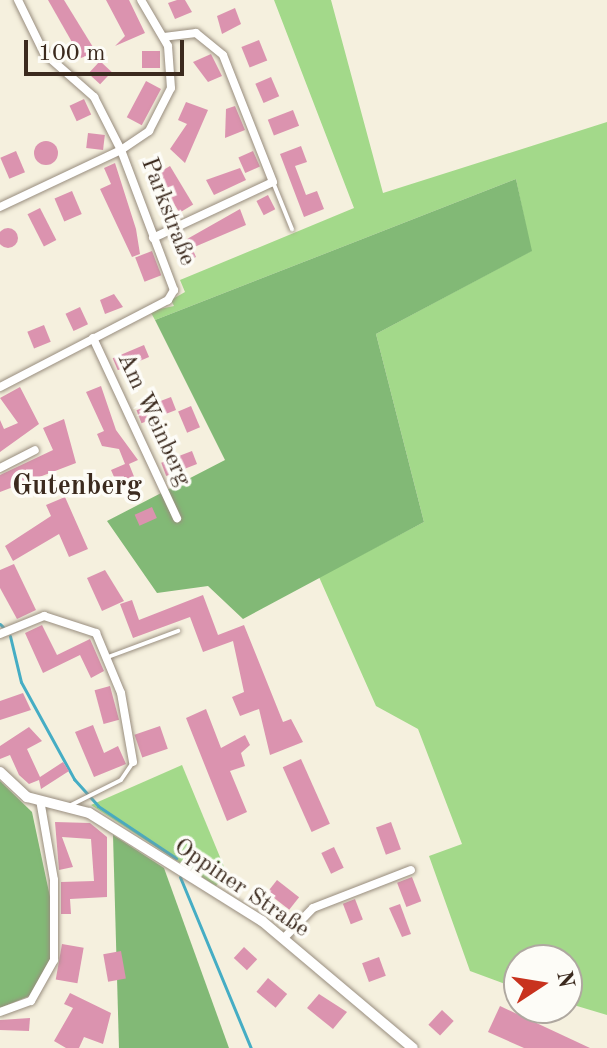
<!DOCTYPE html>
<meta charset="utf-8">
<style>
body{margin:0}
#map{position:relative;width:607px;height:1048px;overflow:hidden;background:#f5f0de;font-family:"Old Standard TT",serif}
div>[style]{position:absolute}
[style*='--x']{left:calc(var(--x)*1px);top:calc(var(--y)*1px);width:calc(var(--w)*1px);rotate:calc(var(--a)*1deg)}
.green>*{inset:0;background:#a3d98a}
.forest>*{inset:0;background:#82b976}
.stream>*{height:3px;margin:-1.5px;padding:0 1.5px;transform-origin:1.5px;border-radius:1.5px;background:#45adc4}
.building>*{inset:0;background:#db93af;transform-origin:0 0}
.round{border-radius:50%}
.roads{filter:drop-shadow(0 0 2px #988d7e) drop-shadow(0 0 2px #988d7e)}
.service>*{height:4px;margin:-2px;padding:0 2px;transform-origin:2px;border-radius:2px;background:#fff}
.minor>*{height:8px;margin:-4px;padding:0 4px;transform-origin:4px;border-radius:4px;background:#fff}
.tertiary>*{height:10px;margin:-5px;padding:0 5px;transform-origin:5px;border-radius:5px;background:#fff}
span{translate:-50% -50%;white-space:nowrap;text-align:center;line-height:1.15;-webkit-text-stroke:7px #fdfcf7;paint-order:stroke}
.street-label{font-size:24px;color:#3b2a1e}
.quarter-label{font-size:28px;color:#3b2a1e;font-weight:700}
.north{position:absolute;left:503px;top:944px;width:80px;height:80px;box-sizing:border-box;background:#fdfcf7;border:2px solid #afa8a0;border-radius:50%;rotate:78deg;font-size:22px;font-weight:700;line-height:32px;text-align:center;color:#3b2a1e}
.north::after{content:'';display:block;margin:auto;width:28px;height:36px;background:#c8321e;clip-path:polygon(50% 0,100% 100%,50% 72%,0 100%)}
.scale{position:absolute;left:24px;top:40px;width:160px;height:36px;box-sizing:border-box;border:4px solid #3b2a1e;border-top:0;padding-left:10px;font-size:24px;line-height:28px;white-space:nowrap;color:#3b2a1e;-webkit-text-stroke:6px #fdfcf7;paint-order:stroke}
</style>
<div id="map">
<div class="green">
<div style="clip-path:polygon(274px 0,331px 0,383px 193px,607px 122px,607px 1015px,567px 1003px,567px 960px,519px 960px,519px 989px,470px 971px,429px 856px,462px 844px,418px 729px,376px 706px,319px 577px,424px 522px,376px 334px,531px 251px,516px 179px,155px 320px,150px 311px,174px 306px,171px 300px,185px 292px,180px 280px,354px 208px)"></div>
<div style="clip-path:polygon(182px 765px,227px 874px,216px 886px,91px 805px)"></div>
</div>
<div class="forest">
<div style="clip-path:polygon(516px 179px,532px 251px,376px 334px,424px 522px,243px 619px,208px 586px,157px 593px,107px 521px,225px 460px,155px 320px)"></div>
<div style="clip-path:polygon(0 781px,32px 812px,53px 911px,53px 959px,29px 996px,0 1008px)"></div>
<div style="clip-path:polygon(113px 835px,164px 868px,229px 1048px,119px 1048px)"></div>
</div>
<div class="stream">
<div style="--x:0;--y:624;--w:4;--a:45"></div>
<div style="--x:10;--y:636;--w:47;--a:76.6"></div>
<div style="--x:21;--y:682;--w:111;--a:61.3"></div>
<div style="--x:74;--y:779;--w:36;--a:48"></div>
<div style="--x:98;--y:806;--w:94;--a:33.7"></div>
<div style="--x:180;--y:877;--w:185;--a:67.5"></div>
</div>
<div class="building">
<div style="clip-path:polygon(48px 0,64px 0,96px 52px,81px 58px)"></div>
<div style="clip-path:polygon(106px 0,129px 0,145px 33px,115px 46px,125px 36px)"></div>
<div style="clip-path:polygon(177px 0,185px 0,192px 12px,175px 19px,168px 3px)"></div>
<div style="clip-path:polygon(235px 8px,241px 24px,222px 34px,217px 16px)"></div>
<div style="left:259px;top:40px;width:22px;height:19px;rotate:68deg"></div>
<div style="left:142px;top:51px;width:18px;height:17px"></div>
<div style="clip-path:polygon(211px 54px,222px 76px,208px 82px,193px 62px)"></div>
<div style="left:100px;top:61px;width:16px;height:17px;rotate:43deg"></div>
<div style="left:271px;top:77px;width:21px;height:17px;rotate:67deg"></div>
<div style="left:146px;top:81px;width:17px;height:41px;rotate:28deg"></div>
<div style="left:84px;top:99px;width:17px;height:16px;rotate:65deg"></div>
<div style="clip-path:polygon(186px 102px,208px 110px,185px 163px,170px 149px,187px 124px,178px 120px)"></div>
<div style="clip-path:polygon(235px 106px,245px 130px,225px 138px,226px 109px)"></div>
<div style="left:293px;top:110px;width:17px;height:27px;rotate:69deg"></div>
<div style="left:88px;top:133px;width:17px;height:15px;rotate:7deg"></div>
<div class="round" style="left:34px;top:141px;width:24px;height:24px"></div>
<div style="clip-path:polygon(301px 146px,307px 162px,295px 166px,306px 195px,317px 191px,324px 209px,304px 217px,280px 154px)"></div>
<div style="left:16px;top:151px;width:23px;height:17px;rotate:67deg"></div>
<div style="left:253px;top:151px;width:17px;height:16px;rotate:66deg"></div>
<div style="clip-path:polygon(115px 163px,136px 229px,140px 254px,132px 257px,100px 189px,111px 184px,104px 168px)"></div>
<div style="left:170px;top:166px;width:45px;height:16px;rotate:59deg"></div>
<div style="clip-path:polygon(240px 168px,246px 180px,214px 195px,206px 180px)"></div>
<div style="left:72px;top:191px;width:25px;height:19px;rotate:67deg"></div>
<div style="left:268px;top:195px;width:16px;height:13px;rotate:63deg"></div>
<div style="left:40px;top:208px;width:36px;height:14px;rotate:63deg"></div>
<div style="clip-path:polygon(240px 209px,246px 225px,192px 248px,196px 257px,181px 264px,173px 247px)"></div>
<div class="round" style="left:-2px;top:228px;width:20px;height:20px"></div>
<div style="left:152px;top:251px;width:26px;height:18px;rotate:69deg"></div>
<div style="clip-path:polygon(114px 294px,123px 307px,105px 314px,100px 300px)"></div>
<div style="left:80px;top:307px;width:19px;height:16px;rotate:65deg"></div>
<div style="left:44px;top:325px;width:18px;height:18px;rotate:68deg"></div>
<div style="left:144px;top:345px;width:13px;height:34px;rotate:67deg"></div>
<div style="clip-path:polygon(101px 386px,116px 430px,138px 460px,129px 464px,135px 479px,118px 486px,111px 470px,125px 464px,119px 449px,102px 446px,97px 434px,104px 431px,86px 392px)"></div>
<div style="clip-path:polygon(20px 387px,39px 424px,0 452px,0 420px,4px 429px,18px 423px,0 398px)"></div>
<div style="left:171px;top:397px;width:14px;height:37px;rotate:69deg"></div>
<div style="left:191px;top:406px;width:23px;height:14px;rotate:67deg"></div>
<div style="clip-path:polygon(64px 419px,76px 463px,0 492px,0 475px,53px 450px,43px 428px)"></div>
<div style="left:192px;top:451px;width:14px;height:33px;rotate:69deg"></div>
<div style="clip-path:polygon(65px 497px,88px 549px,69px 557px,59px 534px,13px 561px,5px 546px,51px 516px,46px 505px)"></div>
<div style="left:152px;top:507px;width:12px;height:19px;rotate:66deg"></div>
<div style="clip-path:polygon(14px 564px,36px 610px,17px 619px,0 588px,0 570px)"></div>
<div style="clip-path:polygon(105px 570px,124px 601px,102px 611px,87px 578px)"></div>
<div style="clip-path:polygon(203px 595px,218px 635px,244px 625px,283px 722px,291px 719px,303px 742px,270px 755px,259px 709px,240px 716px,232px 697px,244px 692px,233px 641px,203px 652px,190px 617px,133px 638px,120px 604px,132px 600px,139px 620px)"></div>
<div style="clip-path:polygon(42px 625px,57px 655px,90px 639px,104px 671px,91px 678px,80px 655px,43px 673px,25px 633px)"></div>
<div style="left:110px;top:686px;width:35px;height:16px;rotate:75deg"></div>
<div style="clip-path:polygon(23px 693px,31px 710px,0 720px,0 701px)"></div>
<div style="clip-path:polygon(206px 709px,221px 748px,245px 735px,250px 745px,241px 753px,245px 766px,230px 771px,247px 812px,227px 821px,186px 718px)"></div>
<div style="clip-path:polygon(93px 725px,104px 753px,118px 746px,126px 764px,94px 777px,75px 732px)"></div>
<div style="left:160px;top:726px;width:24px;height:27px;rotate:71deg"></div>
<div style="clip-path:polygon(29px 727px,42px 741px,27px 749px,40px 777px,63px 762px,69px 771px,41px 789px,39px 780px,29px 784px,19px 775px,10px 755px,0 759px,0 746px)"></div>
<div style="left:301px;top:759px;width:71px;height:20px;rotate:66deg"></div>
<div style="clip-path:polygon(55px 822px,90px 823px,107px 837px,107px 897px,70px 899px,71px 914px,61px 914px,61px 882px,94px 881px,91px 839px,62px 837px,73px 867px,59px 870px)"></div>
<div style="left:391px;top:822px;width:29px;height:16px;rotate:70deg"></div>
<div style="left:334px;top:847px;width:23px;height:14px;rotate:65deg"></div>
<div style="left:412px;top:877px;width:26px;height:16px;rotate:69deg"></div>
<div style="left:277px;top:880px;width:28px;height:16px;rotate:38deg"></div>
<div style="left:355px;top:899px;width:22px;height:13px;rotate:69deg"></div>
<div style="clip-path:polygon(400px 904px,411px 934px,402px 937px,389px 908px)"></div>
<div style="left:62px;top:944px;width:22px;height:36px;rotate:10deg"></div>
<div style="left:244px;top:947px;width:18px;height:15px;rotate:43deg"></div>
<div style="left:121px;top:951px;width:28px;height:18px;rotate:80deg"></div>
<div style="left:379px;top:957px;width:20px;height:18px;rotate:70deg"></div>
<div style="left:268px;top:978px;width:25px;height:18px;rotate:40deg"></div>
<div style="clip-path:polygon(70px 993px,111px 1013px,103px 1044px,84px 1037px,79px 1048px,66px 1048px,54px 1041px,73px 1008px,64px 1004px)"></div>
<div style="clip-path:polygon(319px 994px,347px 1012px,333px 1029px,307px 1008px)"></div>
<div style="clip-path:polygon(500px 1006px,590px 1048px,524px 1048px,488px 1032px)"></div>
<div style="left:442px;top:1010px;width:16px;height:20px;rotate:43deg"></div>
<div style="clip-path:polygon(30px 1018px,29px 1031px,0 1030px,0 1020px)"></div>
</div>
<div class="roads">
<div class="service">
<div style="--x:273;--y:182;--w:51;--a:68"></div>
<div style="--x:108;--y:657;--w:75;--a:-20.4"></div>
<div style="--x:71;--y:805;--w:56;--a:-26.6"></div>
<div style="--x:121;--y:780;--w:22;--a:-56"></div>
</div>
<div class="minor">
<div style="--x:18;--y:0;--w:59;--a:63.9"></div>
<div style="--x:44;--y:53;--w:67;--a:41.3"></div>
<div style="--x:94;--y:97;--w:59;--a:63"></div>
<div style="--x:121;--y:150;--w:34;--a:-34"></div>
<div style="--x:149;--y:131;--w:48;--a:-62.9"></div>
<div style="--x:171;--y:88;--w:42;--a:-94.1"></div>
<div style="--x:168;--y:46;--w:53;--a:-120.4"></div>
<div style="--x:0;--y:207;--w:134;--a:-25.2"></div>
<div style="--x:121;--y:150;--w:150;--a:69.3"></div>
<div style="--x:174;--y:290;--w:12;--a:121"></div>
<div style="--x:168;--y:300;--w:189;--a:152.6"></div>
<div style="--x:153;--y:238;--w:132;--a:-25"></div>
<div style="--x:273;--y:182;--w:136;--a:-111.5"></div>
<div style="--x:223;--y:55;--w:35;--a:-141"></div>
<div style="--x:196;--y:33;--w:32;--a:173"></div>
<div style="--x:93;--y:338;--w:199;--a:65"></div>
<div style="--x:0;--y:468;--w:39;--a:-27"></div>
<div style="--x:0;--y:634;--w:48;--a:-22.2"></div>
<div style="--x:44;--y:616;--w:55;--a:18.1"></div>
<div style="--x:96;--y:633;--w:65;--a:67.4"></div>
<div style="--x:121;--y:693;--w:70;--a:80.1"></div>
<div style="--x:283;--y:939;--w:43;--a:-45.9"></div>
<div style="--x:313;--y:908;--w:105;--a:-21.2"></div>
<div style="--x:0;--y:1012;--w:33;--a:-20"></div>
<div style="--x:31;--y:1001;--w:47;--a:-60.7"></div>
<div style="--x:54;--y:960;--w:80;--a:-90"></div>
<div style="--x:54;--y:880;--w:81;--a:-99.9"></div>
</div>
<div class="tertiary">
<div style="--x:0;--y:772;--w:37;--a:43"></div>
<div style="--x:27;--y:797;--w:64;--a:14.5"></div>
<div style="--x:89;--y:813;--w:204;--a:32"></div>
<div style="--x:262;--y:921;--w:197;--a:40.1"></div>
</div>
</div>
<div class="street-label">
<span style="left:167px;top:212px;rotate:69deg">Parkstraße</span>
<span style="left:153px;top:420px;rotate:65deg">Am Weinberg</span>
<span style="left:241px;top:889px;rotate:34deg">Oppiner Straße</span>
</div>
<div class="quarter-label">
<span style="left:77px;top:487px">Gutenberg</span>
</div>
<div class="north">N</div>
<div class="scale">100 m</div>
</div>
